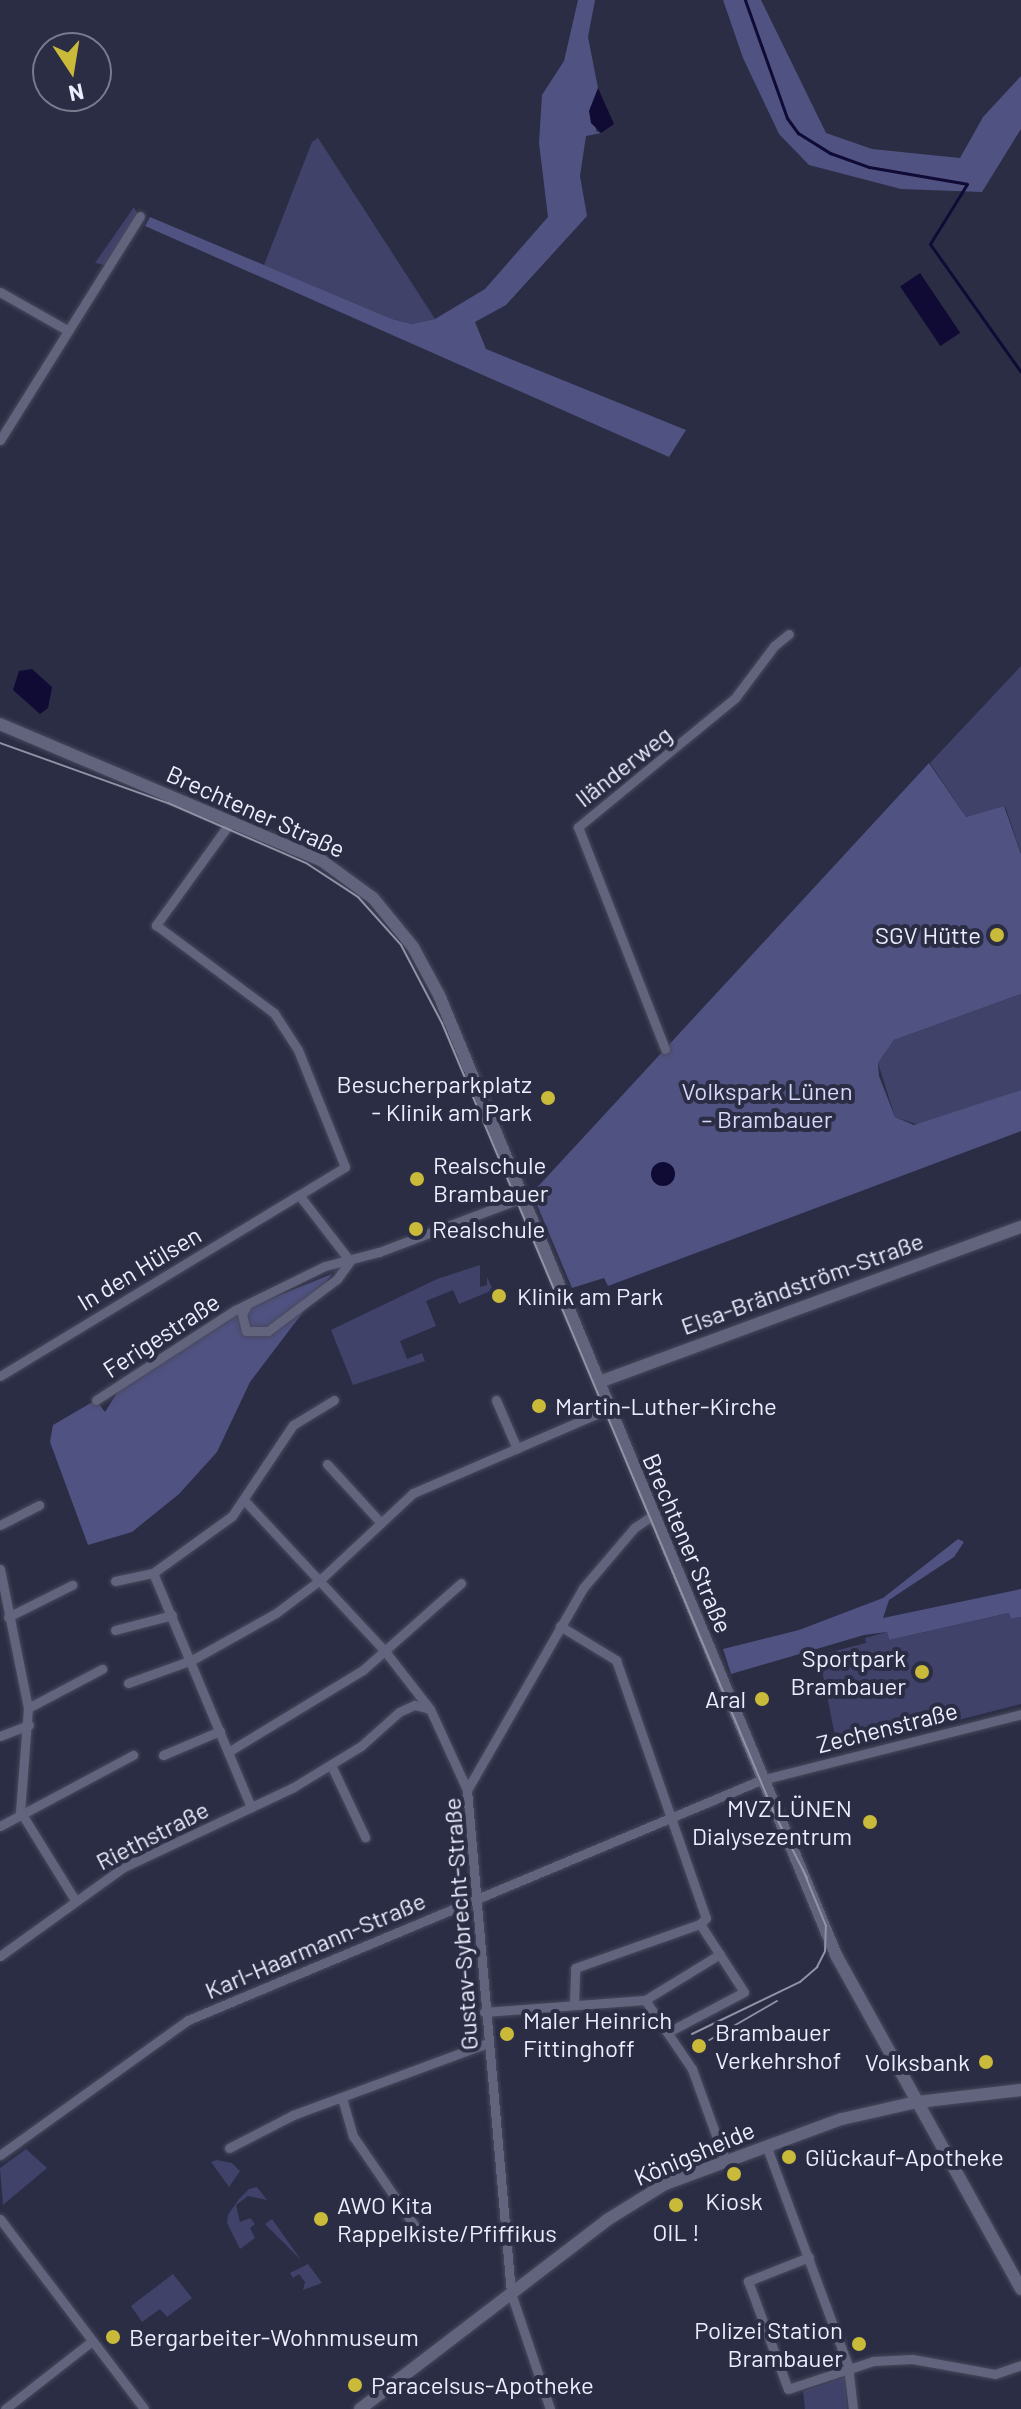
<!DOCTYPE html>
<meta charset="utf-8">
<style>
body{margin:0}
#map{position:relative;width:1021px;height:2409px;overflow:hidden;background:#2b2d44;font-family:Barlow,sans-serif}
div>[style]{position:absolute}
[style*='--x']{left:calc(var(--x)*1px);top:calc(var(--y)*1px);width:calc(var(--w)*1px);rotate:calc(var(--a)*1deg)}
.green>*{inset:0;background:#40426a}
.forest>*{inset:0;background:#505282}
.water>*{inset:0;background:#100b35;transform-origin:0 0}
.round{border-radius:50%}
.stream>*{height:3px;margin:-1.5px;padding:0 1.5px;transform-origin:1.5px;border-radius:1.5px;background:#100b35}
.roads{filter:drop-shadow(0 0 2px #48495d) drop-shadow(0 0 2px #48495d)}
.street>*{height:9px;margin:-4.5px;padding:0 4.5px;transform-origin:4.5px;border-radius:4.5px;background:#62647e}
.secondary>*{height:12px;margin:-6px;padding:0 6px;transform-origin:6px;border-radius:6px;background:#62647e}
.tram>*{height:2px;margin:-1px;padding:0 1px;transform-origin:1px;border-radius:1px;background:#9092a5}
.dots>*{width:22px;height:22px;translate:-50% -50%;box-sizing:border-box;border:4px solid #2b2d44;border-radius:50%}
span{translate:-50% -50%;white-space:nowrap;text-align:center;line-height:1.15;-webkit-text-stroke:8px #2b2d44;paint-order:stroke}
.street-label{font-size:24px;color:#ecedfd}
.poi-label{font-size:24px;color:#ecedfd}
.right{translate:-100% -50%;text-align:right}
.left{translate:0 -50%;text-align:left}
.park-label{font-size:24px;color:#d5d8f8}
.north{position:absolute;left:32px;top:32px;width:80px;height:80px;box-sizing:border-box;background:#2b2d44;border:2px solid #787a8e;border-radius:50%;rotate:168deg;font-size:22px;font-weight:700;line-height:32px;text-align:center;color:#ecedfd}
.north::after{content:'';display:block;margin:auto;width:28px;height:36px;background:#caba3a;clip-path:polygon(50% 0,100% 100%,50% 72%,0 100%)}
</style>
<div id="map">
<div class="green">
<div style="clip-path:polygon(318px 138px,435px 319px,412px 324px,392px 319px,264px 265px,312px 142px)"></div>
<div style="clip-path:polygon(134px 207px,137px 213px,105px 265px,95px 263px)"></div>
<div style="clip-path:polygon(1021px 666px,1021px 853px,1005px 806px,966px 817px,930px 763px)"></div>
<div style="clip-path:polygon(1021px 994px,1021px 1090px,922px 1126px,895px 1117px,878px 1063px,894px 1040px)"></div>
<div style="clip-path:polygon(480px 1265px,480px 1287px,487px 1285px,487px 1277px,493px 1290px,459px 1304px,453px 1290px,426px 1301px,436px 1326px,400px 1341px,407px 1359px,422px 1353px,425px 1361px,353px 1385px,331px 1330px,437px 1279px)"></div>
<div style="clip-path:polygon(1010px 1613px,1011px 1619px,1021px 1617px,1021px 1704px,838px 1751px,819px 1655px,866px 1643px,865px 1638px,887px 1632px,889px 1640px)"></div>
<div style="clip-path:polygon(26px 2149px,47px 2168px,3px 2205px,0 2168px)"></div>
<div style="clip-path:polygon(217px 2160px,232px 2163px,240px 2171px,229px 2187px,211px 2162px)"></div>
<div style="clip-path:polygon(257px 2187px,267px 2200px,248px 2196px,236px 2205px,240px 2222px,250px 2218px,255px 2224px,250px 2228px,255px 2238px,240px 2249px,227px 2223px,228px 2215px,239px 2199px,249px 2189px)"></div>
<div style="clip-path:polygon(272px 2219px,301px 2260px,265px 2224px)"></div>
<div style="clip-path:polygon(308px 2264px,322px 2283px,303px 2290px,305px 2282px,299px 2274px,293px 2278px,290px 2273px)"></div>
<div style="clip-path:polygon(173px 2274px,192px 2298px,167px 2317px,160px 2309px,142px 2322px,131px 2306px)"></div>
<div style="clip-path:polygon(845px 2377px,847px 2409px,805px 2409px,803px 2391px)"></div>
</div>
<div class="forest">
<div style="clip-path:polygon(578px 0,595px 0,588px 37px,598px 88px,596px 131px,601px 133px,586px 136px,580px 176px,587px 216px,506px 305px,475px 322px,486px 349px,686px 430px,669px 457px,145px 226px,150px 217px,392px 319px,412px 324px,435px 319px,485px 289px,548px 217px,539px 143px,542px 95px,564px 61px)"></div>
<div style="clip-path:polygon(723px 0,761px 0,826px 133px,872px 149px,960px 158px,983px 117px,1021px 76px,1021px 129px,982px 192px,901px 189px,809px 165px,779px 134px,743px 58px)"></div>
<div style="clip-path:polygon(929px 763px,966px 817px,1004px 806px,1021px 854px,1021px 994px,894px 1040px,878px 1063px,879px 1076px,895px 1117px,914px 1125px,1021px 1090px,1021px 1131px,608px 1286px,604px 1278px,572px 1288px,532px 1193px)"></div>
<div style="clip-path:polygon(332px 1274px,250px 1382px,217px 1452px,179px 1494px,132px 1532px,88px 1545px,50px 1442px,53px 1425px,96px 1400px,105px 1412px,120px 1388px,238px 1312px)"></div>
<div style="clip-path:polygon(958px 1539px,964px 1542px,954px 1557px,889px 1600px,883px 1618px,1021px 1589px,1021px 1617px,1011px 1619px,1009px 1613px,889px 1640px,887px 1632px,864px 1635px,731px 1674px,723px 1649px,799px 1630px,883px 1598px)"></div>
</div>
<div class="water">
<div style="clip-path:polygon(598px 88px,614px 124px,601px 133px,591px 123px,589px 111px)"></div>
<div style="left:920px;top:273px;width:72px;height:24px;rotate:56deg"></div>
<div style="clip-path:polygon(32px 669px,52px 687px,48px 708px,40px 714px,13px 690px,19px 671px)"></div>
<div class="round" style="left:651px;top:1162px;width:24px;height:24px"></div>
</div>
<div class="stream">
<div style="--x:745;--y:0;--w:125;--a:70.4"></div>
<div style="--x:787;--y:118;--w:19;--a:54"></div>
<div style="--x:798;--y:133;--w:38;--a:32"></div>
<div style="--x:830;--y:153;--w:41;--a:19.7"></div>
<div style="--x:869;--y:167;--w:99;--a:9.8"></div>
<div style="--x:967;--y:184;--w:70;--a:121.7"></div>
<div style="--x:930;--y:244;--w:157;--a:54.6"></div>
</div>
<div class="roads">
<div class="street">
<div style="--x:0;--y:292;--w:77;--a:29.6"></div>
<div style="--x:0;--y:440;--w:264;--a:-58"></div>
<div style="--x:232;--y:820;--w:130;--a:125.9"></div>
<div style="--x:156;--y:925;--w:147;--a:36.7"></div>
<div style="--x:274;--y:1013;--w:44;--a:57"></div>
<div style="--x:298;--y:1050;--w:126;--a:68.1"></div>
<div style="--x:345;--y:1167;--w:54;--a:148.7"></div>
<div style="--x:665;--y:1049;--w:238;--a:-111.4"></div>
<div style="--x:578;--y:827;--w:203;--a:-39.4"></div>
<div style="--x:735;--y:698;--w:65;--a:-53.1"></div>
<div style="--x:774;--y:646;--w:19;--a:-39"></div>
<div style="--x:247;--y:1305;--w:10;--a:119"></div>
<div style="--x:242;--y:1314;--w:17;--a:77"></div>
<div style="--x:246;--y:1331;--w:22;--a:0"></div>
<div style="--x:268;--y:1331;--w:86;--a:-37"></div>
<div style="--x:337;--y:1279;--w:22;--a:-54"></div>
<div style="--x:0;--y:1376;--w:350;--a:-31.2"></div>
<div style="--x:299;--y:1195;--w:83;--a:52.3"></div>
<div style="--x:96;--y:1400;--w:166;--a:-32.9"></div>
<div style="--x:235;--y:1310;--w:100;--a:-26.1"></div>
<div style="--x:325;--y:1266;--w:56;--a:-14.5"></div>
<div style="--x:379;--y:1252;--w:153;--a:-20.7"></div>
<div style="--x:496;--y:1400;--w:53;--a:66.8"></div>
<div style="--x:327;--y:1464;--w:80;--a:47.5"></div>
<div style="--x:245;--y:1501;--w:204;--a:47"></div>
<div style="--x:384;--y:1650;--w:75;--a:52.1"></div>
<div style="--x:430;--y:1709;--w:89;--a:65.4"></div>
<div style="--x:0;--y:1525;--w:44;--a:-27.1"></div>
<div style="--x:0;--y:1569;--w:142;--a:78.6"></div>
<div style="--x:28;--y:1708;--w:103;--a:94.4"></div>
<div style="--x:20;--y:1811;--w:105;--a:58.3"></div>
<div style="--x:153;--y:1573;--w:254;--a:67.3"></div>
<div style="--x:115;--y:1581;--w:39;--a:-12"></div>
<div style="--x:153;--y:1573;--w:97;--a:-35.8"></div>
<div style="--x:232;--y:1516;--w:110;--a:-56.2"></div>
<div style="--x:293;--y:1425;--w:48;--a:-31.4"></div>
<div style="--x:8;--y:1617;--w:72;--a:-26.6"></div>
<div style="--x:560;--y:1626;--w:66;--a:31.3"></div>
<div style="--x:616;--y:1660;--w:273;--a:70.8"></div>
<div style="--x:706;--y:1918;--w:8;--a:135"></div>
<div style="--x:700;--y:1924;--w:81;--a:57.1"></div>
<div style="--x:744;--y:1992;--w:84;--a:152.2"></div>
<div style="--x:115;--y:1630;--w:59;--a:-14.7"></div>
<div style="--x:128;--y:1683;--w:68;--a:-19.8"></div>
<div style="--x:192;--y:1660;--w:96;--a:-29.2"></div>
<div style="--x:276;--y:1613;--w:55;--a:-36.9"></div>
<div style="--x:320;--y:1580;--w:127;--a:-43.1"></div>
<div style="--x:413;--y:1493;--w:212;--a:-23.3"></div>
<div style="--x:28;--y:1708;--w:84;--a:-27.8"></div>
<div style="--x:0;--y:1736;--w:31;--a:-21"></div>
<div style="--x:228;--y:1752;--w:158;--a:-31.3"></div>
<div style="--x:363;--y:1670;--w:131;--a:-41.6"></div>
<div style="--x:163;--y:1755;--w:62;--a:-22.8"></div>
<div style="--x:331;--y:1765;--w:80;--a:64.7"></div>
<div style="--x:0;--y:1826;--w:151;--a:-28.1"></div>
<div style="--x:0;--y:1956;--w:153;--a:-35.7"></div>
<div style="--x:124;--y:1867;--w:186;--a:-25.2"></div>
<div style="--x:292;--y:1788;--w:81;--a:-31.3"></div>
<div style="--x:361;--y:1746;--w:51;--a:-41.8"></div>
<div style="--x:399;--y:1712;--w:17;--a:-25"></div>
<div style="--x:414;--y:1705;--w:16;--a:14"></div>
<div style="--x:645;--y:2000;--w:88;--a:-31.5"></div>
<div style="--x:574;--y:2004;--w:36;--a:-88"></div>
<div style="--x:575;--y:1968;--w:133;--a:-19.4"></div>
<div style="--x:484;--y:2012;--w:161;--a:-4.3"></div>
<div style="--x:645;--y:2000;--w:83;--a:55.7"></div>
<div style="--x:692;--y:2069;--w:97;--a:70.1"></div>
<div style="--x:342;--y:2098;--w:40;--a:74"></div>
<div style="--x:353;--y:2136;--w:112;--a:55.6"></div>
<div style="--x:766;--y:2145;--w:236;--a:69.6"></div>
<div style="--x:848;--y:2366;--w:43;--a:83.4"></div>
<div style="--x:229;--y:2148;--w:72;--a:-27.3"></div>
<div style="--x:293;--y:2115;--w:208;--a:-20.3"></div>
<div style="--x:0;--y:2155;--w:231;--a:-35.7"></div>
<div style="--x:188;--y:2020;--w:621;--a:-22.73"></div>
<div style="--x:761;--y:1780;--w:268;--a:-14.2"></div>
<div style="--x:0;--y:2219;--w:238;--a:52.8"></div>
<div style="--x:809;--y:2257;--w:66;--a:158.5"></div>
<div style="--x:748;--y:2281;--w:115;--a:69.7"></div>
<div style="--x:788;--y:2389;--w:89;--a:-18.2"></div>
<div style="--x:873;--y:2361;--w:39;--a:-3"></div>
<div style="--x:912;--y:2359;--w:84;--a:10.2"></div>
<div style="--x:995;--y:2374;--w:28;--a:-19"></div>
<div style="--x:5;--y:2409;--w:110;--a:-38"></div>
<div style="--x:550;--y:2409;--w:122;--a:-108.6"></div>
<div style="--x:511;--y:2293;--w:505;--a:-95"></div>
<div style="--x:467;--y:1790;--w:233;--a:-60.1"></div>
<div style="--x:583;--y:1588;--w:79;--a:-49.6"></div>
<div style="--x:634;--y:1528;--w:23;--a:-34"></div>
</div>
<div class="secondary">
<div style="--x:0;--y:724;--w:349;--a:23"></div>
<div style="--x:321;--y:860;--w:64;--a:36.2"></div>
<div style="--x:373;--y:898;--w:63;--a:50.8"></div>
<div style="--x:413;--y:947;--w:55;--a:61.6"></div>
<div style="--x:439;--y:995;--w:1039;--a:67.53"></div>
<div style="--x:836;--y:1955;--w:382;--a:61"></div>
<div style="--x:599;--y:1382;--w:450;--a:-20.2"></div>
<div style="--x:360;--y:2409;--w:311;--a:-37.4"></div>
<div style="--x:607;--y:2220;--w:68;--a:-31.8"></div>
<div style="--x:665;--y:2184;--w:189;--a:-20.2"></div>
<div style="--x:842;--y:2119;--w:77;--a:-12.8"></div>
<div style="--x:917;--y:2102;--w:105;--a:-6.6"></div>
</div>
</div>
<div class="tram">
<div style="--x:0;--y:743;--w:178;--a:19.7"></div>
<div style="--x:168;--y:803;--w:150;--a:23.5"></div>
<div style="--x:306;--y:863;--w:62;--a:33.2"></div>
<div style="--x:358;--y:897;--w:64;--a:48.1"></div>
<div style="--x:401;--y:945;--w:88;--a:62.3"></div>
<div style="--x:442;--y:1023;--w:859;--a:67.2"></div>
<div style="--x:775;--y:1815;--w:71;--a:63.1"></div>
<div style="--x:692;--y:2034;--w:120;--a:-25.7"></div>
<div style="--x:800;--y:1982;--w:23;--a:-41"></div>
<div style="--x:817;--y:1967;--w:18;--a:-63"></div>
<div style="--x:825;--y:1951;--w:25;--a:-88"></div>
<div style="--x:826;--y:1926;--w:61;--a:-112.3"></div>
<div style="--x:699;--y:2046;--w:90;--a:-30"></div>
</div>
<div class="dots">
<div style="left:997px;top:935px;background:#caba3a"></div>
<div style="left:548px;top:1098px;background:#caba3a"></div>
<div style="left:417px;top:1179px;background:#caba3a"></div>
<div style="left:416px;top:1229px;background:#caba3a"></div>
<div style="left:499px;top:1296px;background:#caba3a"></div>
<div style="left:539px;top:1406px;background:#caba3a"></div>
<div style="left:922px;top:1672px;background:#caba3a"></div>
<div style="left:762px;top:1699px;background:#caba3a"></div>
<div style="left:870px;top:1822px;background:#caba3a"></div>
<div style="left:507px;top:2034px;background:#caba3a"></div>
<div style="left:699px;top:2046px;background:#caba3a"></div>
<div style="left:986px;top:2062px;background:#caba3a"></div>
<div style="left:789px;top:2157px;background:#caba3a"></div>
<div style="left:734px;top:2174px;background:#caba3a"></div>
<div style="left:676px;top:2205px;background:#caba3a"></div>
<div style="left:321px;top:2219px;background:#caba3a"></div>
<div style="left:113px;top:2337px;background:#caba3a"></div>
<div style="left:859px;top:2344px;background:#caba3a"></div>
<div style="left:355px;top:2385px;background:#caba3a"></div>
</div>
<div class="street-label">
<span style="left:623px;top:766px;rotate:-38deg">Iländerweg</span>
<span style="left:256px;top:811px;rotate:24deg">Brechtener Straße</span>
<span style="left:139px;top:1268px;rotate:-31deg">In den Hülsen</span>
<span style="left:802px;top:1283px;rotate:-20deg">Elsa-Brändström-Straße</span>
<span style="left:161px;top:1335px;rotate:-33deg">Ferigestraße</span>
<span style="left:688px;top:1543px;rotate:67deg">Brechtener Straße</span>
<span style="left:887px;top:1727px;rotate:-14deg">Zechenstraße</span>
<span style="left:152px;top:1835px;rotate:-27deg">Riethstraße</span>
<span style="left:460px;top:1924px;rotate:-94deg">Gustav-Sybrecht-Straße</span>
<span style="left:315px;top:1945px;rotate:-23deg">Karl-Haarmann-Straße</span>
<span style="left:694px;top:2153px;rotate:-23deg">Königsheide</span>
</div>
<div class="poi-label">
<span class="right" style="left:981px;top:935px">SGV Hütte</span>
<span class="right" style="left:532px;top:1098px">Besucherparkplatz<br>- Klinik am Park</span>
<span class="left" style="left:433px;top:1179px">Realschule<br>Brambauer</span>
<span class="left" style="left:432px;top:1229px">Realschule</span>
<span class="left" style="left:517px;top:1296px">Klinik am Park</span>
<span class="left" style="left:555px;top:1406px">Martin-Luther-Kirche</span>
<span class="right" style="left:906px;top:1672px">Sportpark<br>Brambauer</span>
<span class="right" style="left:746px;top:1699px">Aral</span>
<span class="right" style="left:852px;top:1822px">MVZ LÜNEN<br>Dialysezentrum</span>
<span class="left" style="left:523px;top:2034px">Maler Heinrich<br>Fittinghoff</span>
<span class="left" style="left:715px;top:2046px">Brambauer<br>Verkehrshof</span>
<span class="right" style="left:970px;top:2062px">Volksbank</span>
<span class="left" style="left:805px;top:2157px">Glückauf-Apotheke</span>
<span style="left:734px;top:2201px">Kiosk</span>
<span class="left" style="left:337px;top:2219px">AWO Kita<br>Rappelkiste/Pfiffikus</span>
<span style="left:676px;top:2232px">OIL !</span>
<span class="right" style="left:843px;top:2344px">Polizei Station<br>Brambauer</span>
<span class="left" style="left:129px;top:2337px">Bergarbeiter-Wohnmuseum</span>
<span class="left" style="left:371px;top:2385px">Paracelsus-Apotheke</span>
</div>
<div class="park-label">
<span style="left:767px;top:1105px">Volkspark Lünen<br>– Brambauer</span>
</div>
<div class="north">N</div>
</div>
